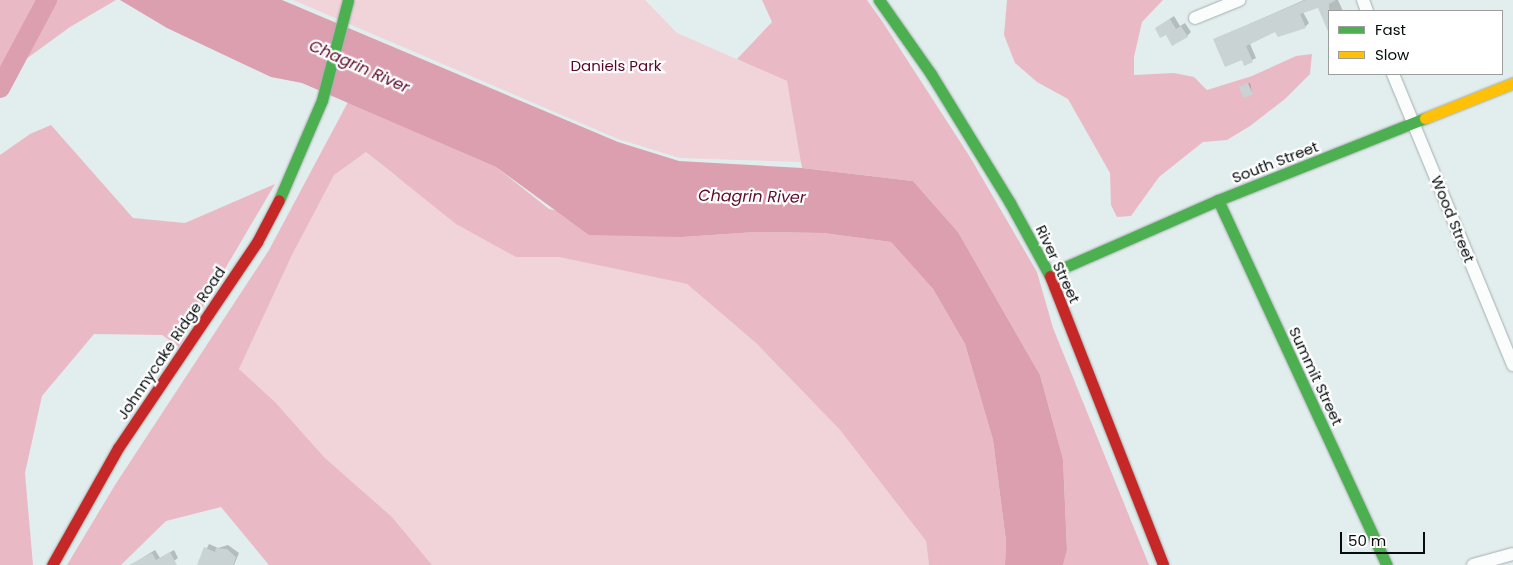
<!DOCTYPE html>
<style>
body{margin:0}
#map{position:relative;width:1513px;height:565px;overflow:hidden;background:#e2eded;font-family:Poppins,sans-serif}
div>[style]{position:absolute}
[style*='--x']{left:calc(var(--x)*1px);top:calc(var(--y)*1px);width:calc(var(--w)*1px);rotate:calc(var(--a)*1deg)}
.green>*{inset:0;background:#f0d4da}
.forest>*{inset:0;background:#e9bac6}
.water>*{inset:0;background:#dc9faf}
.shadow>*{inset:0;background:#0003}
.river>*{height:20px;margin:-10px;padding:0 10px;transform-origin:10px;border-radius:10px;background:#dc9faf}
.building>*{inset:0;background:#cad3d3;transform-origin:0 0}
.roads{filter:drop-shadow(0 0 1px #a5aeae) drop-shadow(0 0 1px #a5aeae)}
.street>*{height:12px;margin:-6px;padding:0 6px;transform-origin:6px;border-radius:6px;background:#fbfcfc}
.fast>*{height:11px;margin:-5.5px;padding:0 5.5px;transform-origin:5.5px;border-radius:5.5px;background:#4caf50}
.slow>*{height:11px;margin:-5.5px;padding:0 5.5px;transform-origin:5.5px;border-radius:5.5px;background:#ffc107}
.jam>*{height:11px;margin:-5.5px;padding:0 5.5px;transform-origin:5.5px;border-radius:5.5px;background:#c62828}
span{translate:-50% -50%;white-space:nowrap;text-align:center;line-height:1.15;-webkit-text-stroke:4.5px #fff;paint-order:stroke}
.park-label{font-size:15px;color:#5a0527}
.street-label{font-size:15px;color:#070d0d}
.water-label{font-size:16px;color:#5f0c2b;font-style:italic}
.legend{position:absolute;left:1328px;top:10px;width:175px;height:65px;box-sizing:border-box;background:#fff;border:1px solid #9c9e9e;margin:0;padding:6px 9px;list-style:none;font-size:15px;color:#070d0d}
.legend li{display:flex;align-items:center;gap:10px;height:25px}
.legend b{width:25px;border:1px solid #9c9e9e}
.scale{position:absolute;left:1340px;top:532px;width:85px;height:22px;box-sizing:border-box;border:2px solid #070d0d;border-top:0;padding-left:6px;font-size:15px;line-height:18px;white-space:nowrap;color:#070d0d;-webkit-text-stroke:4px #fff;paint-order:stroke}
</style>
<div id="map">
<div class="green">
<div style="clip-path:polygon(293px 0,645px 0,677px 33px,787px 81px,803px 162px,680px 158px,618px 139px)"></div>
<div style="clip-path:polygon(366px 152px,395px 176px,516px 257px,559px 257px,687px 284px,756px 343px,840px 430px,926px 541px,929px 565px,432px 565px,392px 517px,324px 457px,275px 402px,239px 369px,292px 255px,334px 174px)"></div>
</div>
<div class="forest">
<div style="clip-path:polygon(0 0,116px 0,70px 27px,0 78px)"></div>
<div style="clip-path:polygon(762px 0,867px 0,882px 21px,970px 157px,1037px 272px,1053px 328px,1149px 565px,1063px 565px,1067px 549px,1063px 459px,1040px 375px,958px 232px,913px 181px,802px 168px,787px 81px,737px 59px,772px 22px)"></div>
<div style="clip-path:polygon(1007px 0,1163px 0,1142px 22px,1134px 57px,1134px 75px,1174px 73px,1194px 77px,1207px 90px,1252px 76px,1296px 56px,1312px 54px,1310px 74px,1285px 99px,1250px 126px,1227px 140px,1203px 142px,1159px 177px,1131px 216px,1117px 217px,1111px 205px,1110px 173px,1068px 99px,1037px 82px,1015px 63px,1004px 35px)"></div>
<div style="clip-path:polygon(348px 102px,496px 167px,549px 209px,682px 237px,756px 232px,823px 233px,891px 242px,933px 289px,965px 344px,993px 440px,1006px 541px,1005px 565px,929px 565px,926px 541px,840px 430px,756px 343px,687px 284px,559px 257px,516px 257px,456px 224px,366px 152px,334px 175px,292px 255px,239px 369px,275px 402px,324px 457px,392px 517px,432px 565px,269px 565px,221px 507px,166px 521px,121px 565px,67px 565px,115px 485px,269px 250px)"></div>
<div style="clip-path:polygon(51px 125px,133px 218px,185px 223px,275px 184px,179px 347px,162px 335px,94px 334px,42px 396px,25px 473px,33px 565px,0 565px,0 155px,30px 134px)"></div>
</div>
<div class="water">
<div style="clip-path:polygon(120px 0,282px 0,618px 142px,679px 161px,802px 168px,913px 181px,958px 232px,1040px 375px,1063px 459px,1067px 550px,1063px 565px,1005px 565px,1006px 541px,993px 440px,965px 344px,933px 289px,891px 242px,823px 233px,756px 232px,682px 237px,589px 235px,496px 167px,302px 83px,271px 77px,167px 28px)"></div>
</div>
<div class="shadow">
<div style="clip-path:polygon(1304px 0,1338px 0,1343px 11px,1329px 11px,1329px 33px,1319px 6px,1303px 12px,1309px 23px,1305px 27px,1276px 30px,1250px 44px,1256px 58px,1245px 64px,1242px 58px,1215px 39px)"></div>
<div style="clip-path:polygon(1174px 16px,1180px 26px,1185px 23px,1191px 32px,1187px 36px,1156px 28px)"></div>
<div style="clip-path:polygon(1250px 83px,1252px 93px,1240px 88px,1242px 86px)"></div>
<div style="clip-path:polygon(209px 544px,218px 548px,228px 545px,239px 553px,234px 565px,198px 565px)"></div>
<div style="clip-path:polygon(155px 550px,160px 558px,174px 550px,178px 558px,168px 565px,131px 565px)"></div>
</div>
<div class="river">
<div style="--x:0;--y:88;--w:100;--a:-61.9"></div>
</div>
<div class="building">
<div style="clip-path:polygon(1306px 0,1336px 0,1329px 4px,1329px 34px,1318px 8px,1300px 14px,1306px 28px,1278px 37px,1275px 32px,1246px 46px,1253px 62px,1244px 66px,1242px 60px,1225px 67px,1213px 39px)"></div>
<div style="clip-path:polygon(1170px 19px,1176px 29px,1181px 26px,1188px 37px,1172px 46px,1166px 35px,1160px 38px,1155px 28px)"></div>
<div style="left:1248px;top:83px;width:12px;height:10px;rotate:66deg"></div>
<div style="clip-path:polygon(204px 547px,215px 552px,216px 548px,227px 549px,236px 557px,233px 565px,197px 565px)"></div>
<div style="clip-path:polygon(170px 552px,177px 565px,129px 565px,152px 553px,156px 560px)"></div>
</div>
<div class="roads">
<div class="street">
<div style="--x:1363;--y:0;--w:12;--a:70"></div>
<div style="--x:1195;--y:18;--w:48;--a:-22.2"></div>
<div style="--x:1393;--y:74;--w:315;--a:67.6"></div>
<div style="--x:1473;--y:565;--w:41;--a:-15.4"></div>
</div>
<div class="fast">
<div style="--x:879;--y:0;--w:90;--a:54.9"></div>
<div style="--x:931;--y:74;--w:151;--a:58.5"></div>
<div style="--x:1010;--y:203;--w:83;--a:61.3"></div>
<div style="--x:279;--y:200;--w:109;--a:-66.7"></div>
<div style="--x:322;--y:100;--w:103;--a:-75.4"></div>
<div style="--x:1218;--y:200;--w:402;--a:65.2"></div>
<div style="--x:1049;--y:274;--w:184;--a:-23.6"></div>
<div style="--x:1218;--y:200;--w:223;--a:-21.6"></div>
</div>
<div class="slow">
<div style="--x:1425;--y:118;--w:95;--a:-21.7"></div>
</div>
<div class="jam">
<div style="--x:1050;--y:276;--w:310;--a:68.6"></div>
<div style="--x:52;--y:565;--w:134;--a:-60.6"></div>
<div style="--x:118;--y:448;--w:249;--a:-56"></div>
<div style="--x:257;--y:242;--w:47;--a:-62.4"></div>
</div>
</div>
<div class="park-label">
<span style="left:616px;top:66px">Daniels Park</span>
</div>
<div class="street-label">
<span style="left:1275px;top:162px;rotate:-21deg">South Street</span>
<span style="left:1453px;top:219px;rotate:68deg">Wood Street</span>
<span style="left:1058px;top:264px;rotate:65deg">River Street</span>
<span style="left:171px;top:343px;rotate:-56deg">Johnnycake Ridge Road</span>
<span style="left:1316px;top:376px;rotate:65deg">Summit Street</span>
</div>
<div class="water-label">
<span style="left:359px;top:67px;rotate:24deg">Chagrin River</span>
<span style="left:752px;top:197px;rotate:1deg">Chagrin River</span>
</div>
<ul class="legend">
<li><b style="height:6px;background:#4caf50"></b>Fast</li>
<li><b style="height:6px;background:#ffc107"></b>Slow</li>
</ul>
<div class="scale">50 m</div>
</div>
